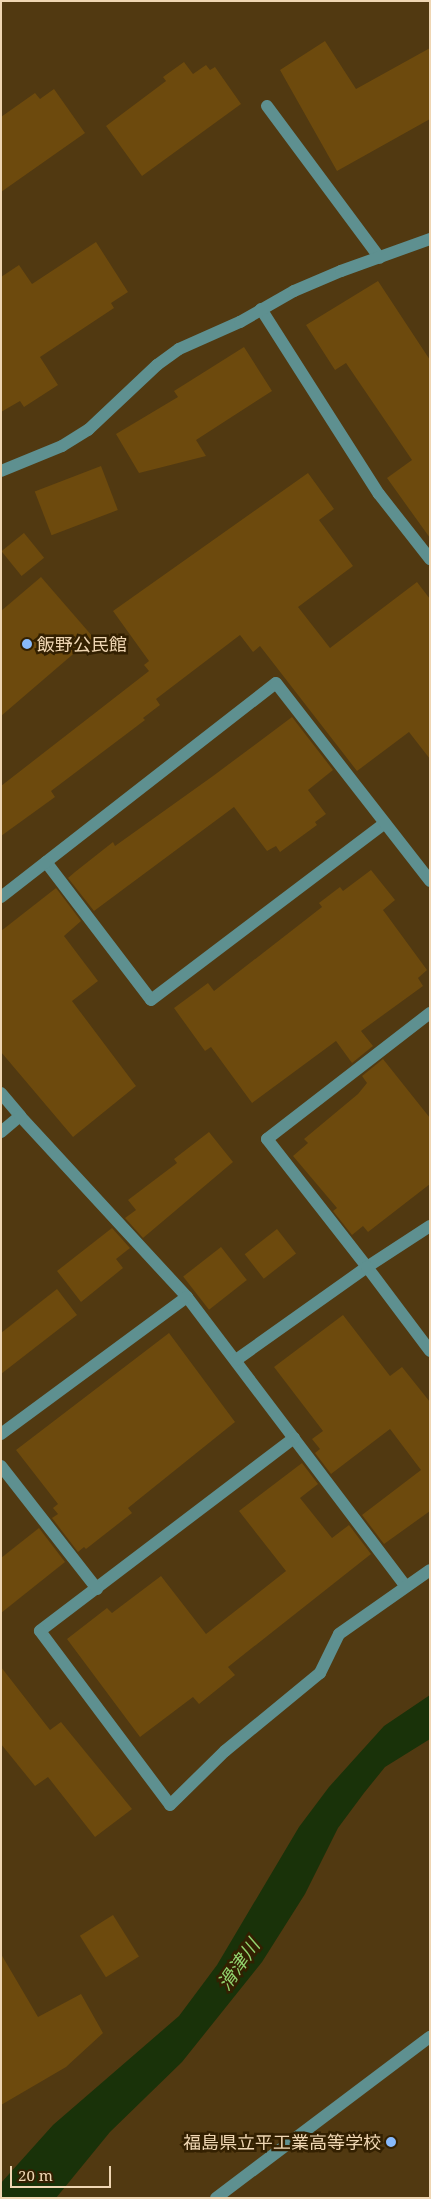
<!DOCTYPE html>
<meta charset="utf-8">
<style>
body{margin:0}
#map{position:relative;width:431px;height:2199px;overflow:hidden;background:#513911;font-family:"Noto Serif","Noto Sans JP",serif}
div>[style]{position:absolute}
[style*='--x']{left:calc(var(--x)*1px);top:calc(var(--y)*1px);width:calc(var(--w)*1px);rotate:calc(var(--a)*1deg)}
.water>*{inset:0;background:#193209}
.building>*{inset:0;background:#6d4a0d;transform-origin:0 0}
.minor>*{height:12px;margin:-6px;padding:0 6px;transform-origin:6px;border-radius:6px;background:#5e9090}
.dots>*{width:14px;height:14px;translate:-50% -50%;box-sizing:border-box;border:2px solid #332001;border-radius:50%}
span{translate:-50% -50%;white-space:nowrap;text-align:center;line-height:1.15;-webkit-text-stroke:5px #332001;paint-order:stroke}
.poi-label{font-size:18px;color:#efd6b3}
.left{translate:0 -50%;text-align:left}
.right{translate:-100% -50%;text-align:right}
.water-label{font-size:19px;color:#92d36e;font-style:italic}
.frame{position:absolute;inset:0;border:2px solid #efd6b3;pointer-events:none}
.scale{position:absolute;left:10px;top:2166px;width:101px;height:22px;box-sizing:border-box;border:2px solid #efd6b3;border-top:0;padding-left:6px;font-size:15px;line-height:18px;white-space:nowrap;color:#efd6b3;-webkit-text-stroke:4px #332001;paint-order:stroke}
</style>
<div id="map">
<div class="water">
<div style="clip-path:polygon(430px 1695px,430px 1739px,385px 1767px,364px 1793px,338px 1828px,305px 1894px,262px 1962px,182px 2062px,110px 2132px,56px 2198px,1px 2198px,1px 2183px,53px 2125px,179px 2016px,217px 1965px,299px 1827px,329px 1787px,384px 1726px)"></div>
</div>
<div class="building">
<div style="clip-path:polygon(325px 41px,356px 89px,430px 48px,430px 119px,337px 171px,280px 70px)"></div>
<div style="clip-path:polygon(184px 62px,193px 74px,206px 65px,210px 70px,215px 67px,241px 104px,142px 176px,106px 126px,166px 81px,163px 77px)"></div>
<div style="clip-path:polygon(54px 89px,85px 133px,1px 192px,1px 117px,35px 93px,40px 99px)"></div>
<div style="clip-path:polygon(96px 242px,128px 292px,111px 303px,114px 308px,40px 357px,58px 385px,24px 407px,20px 401px,1px 412px,1px 277px,19px 265px,32px 284px)"></div>
<div style="clip-path:polygon(378px 281px,430px 360px,430px 538px,387px 478px,412px 460px,346px 363px,335px 370px,306px 325px)"></div>
<div style="clip-path:polygon(244px 347px,272px 391px,196px 440px,206px 456px,139px 473px,116px 434px,178px 397px,174px 391px)"></div>
<div style="left:101px;top:466px;width:47px;height:71px;rotate:69deg"></div>
<div style="clip-path:polygon(308px 473px,334px 509px,319px 520px,353px 566px,298px 607px,330px 648px,417px 582px,430px 599px,430px 759px,409px 732px,357px 771px,260px 646px,253px 652px,240px 635px,156px 699px,160px 705px,143px 718px,145px 720px,51px 791px,55px 797px,1px 836px,1px 786px,149px 671px,144px 665px,149px 661px,113px 611px)"></div>
<div style="left:24px;top:533px;width:32px;height:29px;rotate:51deg"></div>
<div style="clip-path:polygon(41px 577px,93px 637px,1px 716px,1px 611px)"></div>
<div style="clip-path:polygon(292px 717px,333px 770px,308px 790px,326px 814px,315px 822px,317px 825px,280px 852px,276px 846px,267px 851px,234px 807px,94px 911px,68px 878px,75px 872px,113px 842px,115px 846px,213px 776px)"></div>
<div style="clip-path:polygon(371px 870px,395px 900px,383px 910px,427px 970px,418px 978px,423px 986px,361px 1031px,373px 1046px,352px 1063px,336px 1041px,252px 1103px,211px 1047px,205px 1051px,174px 1008px,208px 983px,214px 991px,322px 907px,319px 903px,340px 887px,343px 891px)"></div>
<div style="clip-path:polygon(56px 888px,81px 921px,64px 936px,98px 981px,72px 1001px,136px 1086px,73px 1137px,1px 1052px,1px 931px)"></div>
<div style="clip-path:polygon(383px 1059px,430px 1118px,430px 1184px,368px 1232px,363px 1226px,352px 1235px,333px 1211px,337px 1208px,293px 1156px,308px 1143px,304px 1139px,358px 1094px,367px 1083px,362px 1076px)"></div>
<div style="clip-path:polygon(209px 1132px,233px 1162px,143px 1238px,125px 1218px,136px 1210px,128px 1200px,177px 1163px,174px 1159px)"></div>
<div style="clip-path:polygon(112px 1228px,130px 1248px,116px 1259px,123px 1268px,81px 1302px,57px 1271px)"></div>
<div style="left:277px;top:1229px;width:31px;height:41px;rotate:52deg"></div>
<div style="left:221px;top:1247px;width:42px;height:48px;rotate:52deg"></div>
<div style="clip-path:polygon(57px 1289px,77px 1315px,1px 1374px,1px 1333px)"></div>
<div style="clip-path:polygon(343px 1315px,390px 1376px,402px 1367px,430px 1402px,430px 1511px,384px 1544px,362px 1515px,421px 1470px,390px 1429px,331px 1474px,315px 1453px,320px 1449px,312px 1439px,323px 1431px,274px 1367px)"></div>
<div style="clip-path:polygon(169px 1333px,235px 1422px,128px 1508px,132px 1513px,86px 1549px,84px 1547px,78px 1552px,52px 1518px,58px 1514px,53px 1508px,58px 1504px,16px 1450px)"></div>
<div style="clip-path:polygon(302px 1463px,318px 1484px,300px 1498px,332px 1538px,349px 1525px,371px 1554px,228px 1667px,235px 1675px,199px 1704px,193px 1697px,140px 1737px,67px 1639px,107px 1608px,112px 1613px,161px 1576px,206px 1634px,286px 1571px,239px 1511px)"></div>
<div style="clip-path:polygon(39px 1528px,65px 1562px,1px 1613px,1px 1558px)"></div>
<div style="clip-path:polygon(1px 1667px,50px 1730px,61px 1722px,132px 1809px,95px 1837px,48px 1777px,35px 1786px,1px 1744px)"></div>
<div style="left:113px;top:1915px;width:49px;height:39px;rotate:58deg"></div>
<div style="clip-path:polygon(1px 1954px,38px 2017px,81px 1994px,103px 2033px,66px 2067px,1px 2105px)"></div>
</div>
<div class="minor">
<div style="--x:267;--y:106;--w:189;--a:53.4"></div>
<div style="--x:261;--y:309;--w:219;--a:57.5"></div>
<div style="--x:379;--y:494;--w:83;--a:51.9"></div>
<div style="--x:1;--y:471;--w:66;--a:-22.3"></div>
<div style="--x:62;--y:446;--w:31;--a:-32"></div>
<div style="--x:88;--y:430;--w:95;--a:-43.3"></div>
<div style="--x:157;--y:365;--w:27;--a:-36"></div>
<div style="--x:179;--y:349;--w:67;--a:-23.9"></div>
<div style="--x:240;--y:322;--w:62;--a:-29.9"></div>
<div style="--x:294;--y:291;--w:51;--a:-23.1"></div>
<div style="--x:341;--y:271;--w:95;--a:-19.8"></div>
<div style="--x:46;--y:862;--w:173;--a:52.7"></div>
<div style="--x:151;--y:1000;--w:293;--a:-37.1"></div>
<div style="--x:1;--y:897;--w:348;--a:-37.9"></div>
<div style="--x:276;--y:683;--w:251;--a:52.1"></div>
<div style="--x:430;--y:1013;--w:206;--a:142.3"></div>
<div style="--x:267;--y:1139;--w:162;--a:52"></div>
<div style="--x:367;--y:1267;--w:75;--a:-33.1"></div>
<div style="--x:1;--y:1093;--w:30;--a:50"></div>
<div style="--x:20;--y:1116;--w:25;--a:140"></div>
<div style="--x:20;--y:1116;--w:246;--a:47.3"></div>
<div style="--x:187;--y:1297;--w:363;--a:52.9"></div>
<div style="--x:236;--y:1360;--w:161;--a:-35.4"></div>
<div style="--x:367;--y:1267;--w:105;--a:53.1"></div>
<div style="--x:1;--y:1434;--w:231;--a:-36.4"></div>
<div style="--x:294;--y:1438;--w:319;--a:142.8"></div>
<div style="--x:40;--y:1631;--w:217;--a:53.2"></div>
<div style="--x:170;--y:1805;--w:77;--a:-44.5"></div>
<div style="--x:225;--y:1751;--w:123;--a:-39.4"></div>
<div style="--x:320;--y:1673;--w:43;--a:-64"></div>
<div style="--x:339;--y:1634;--w:111;--a:-35.1"></div>
<div style="--x:1;--y:1466;--w:156;--a:52"></div>
<div style="--x:216;--y:2198;--w:268;--a:-37"></div>
</div>
<div class="dots">
<div style="left:27px;top:644px;background:#88bafc"></div>
<div style="left:391px;top:2142px;background:#88bafc"></div>
</div>
<div class="poi-label">
<span class="left" style="left:37px;top:644px">飯野公民館</span>
<span class="right" style="left:381px;top:2142px">福島県立平工業高等学校</span>
</div>
<div class="water-label">
<span style="left:239px;top:1965px;rotate:-55deg">滑津川</span>
</div>
<div class="frame"></div>
<div class="scale">20 m</div>
</div>
